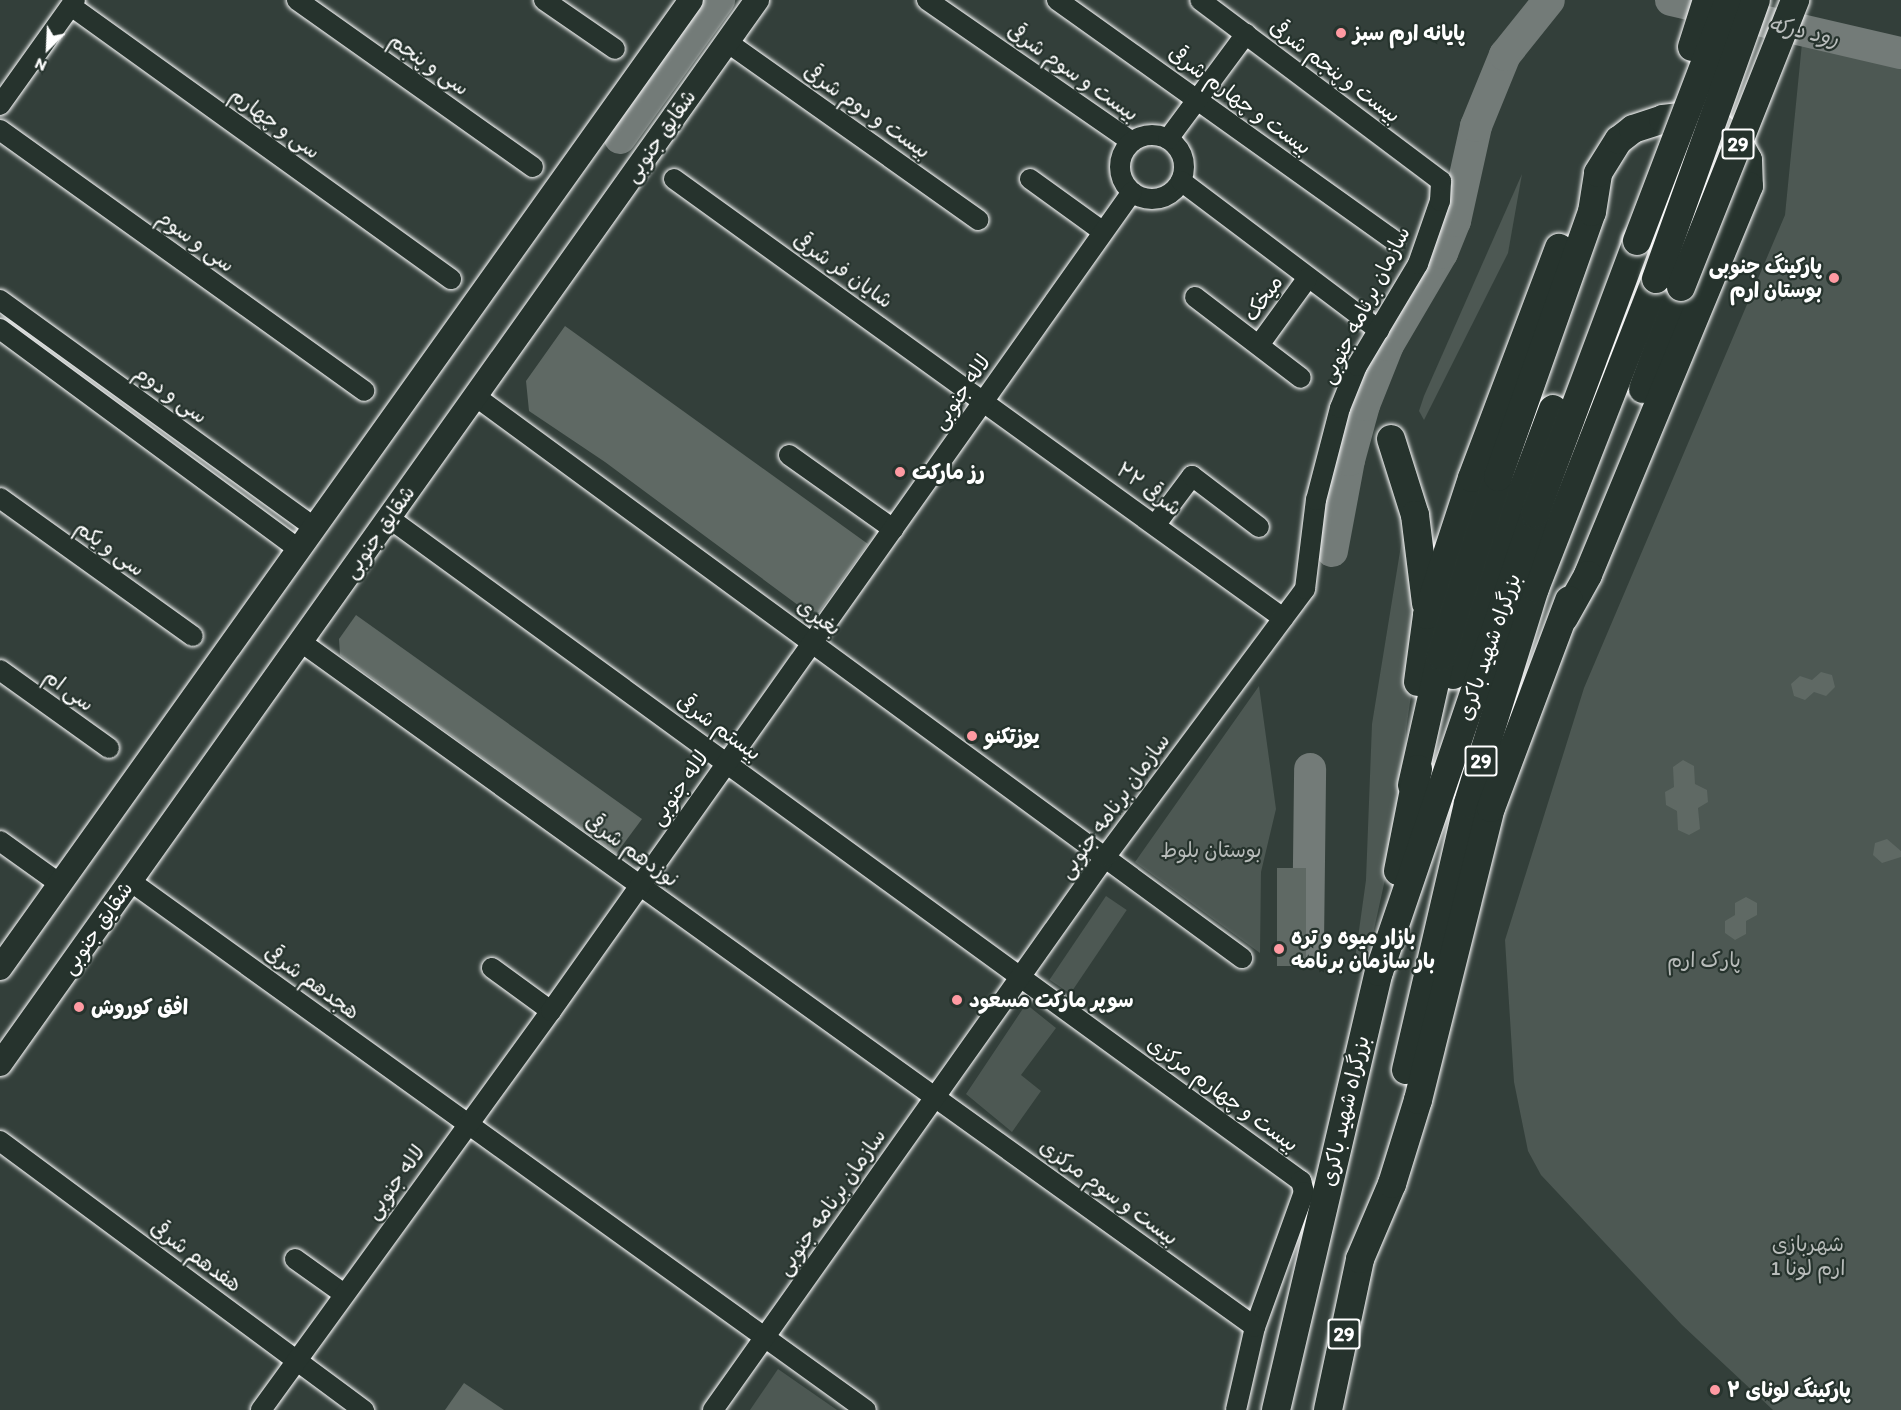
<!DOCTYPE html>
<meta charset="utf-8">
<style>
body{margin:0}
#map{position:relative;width:1901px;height:1410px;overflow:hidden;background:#333f3a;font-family:Itim,"Playpen Sans Arabic",sans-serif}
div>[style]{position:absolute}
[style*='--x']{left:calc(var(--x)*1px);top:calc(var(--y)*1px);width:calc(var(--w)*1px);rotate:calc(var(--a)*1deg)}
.green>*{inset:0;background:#4d5853;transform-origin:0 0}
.river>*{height:32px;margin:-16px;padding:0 16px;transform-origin:16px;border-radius:16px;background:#737b78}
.building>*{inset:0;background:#5f6964;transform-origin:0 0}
.roads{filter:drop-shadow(0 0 2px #fff) drop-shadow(0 0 2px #fff)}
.minor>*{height:20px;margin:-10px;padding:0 10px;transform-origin:10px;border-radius:10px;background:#26332d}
.minor>.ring{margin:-10px;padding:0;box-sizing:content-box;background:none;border:20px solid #26332d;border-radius:50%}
.major>*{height:24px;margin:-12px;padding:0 12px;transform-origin:12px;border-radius:12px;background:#26332d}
.highway>*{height:28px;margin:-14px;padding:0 14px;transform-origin:14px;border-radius:14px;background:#26332d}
.bridges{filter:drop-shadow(0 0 2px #fff) drop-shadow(0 0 2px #fff)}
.highway-bridge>*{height:28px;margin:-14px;padding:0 14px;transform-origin:14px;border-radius:14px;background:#26332d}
.dots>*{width:16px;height:16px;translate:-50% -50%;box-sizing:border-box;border:3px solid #26332d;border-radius:50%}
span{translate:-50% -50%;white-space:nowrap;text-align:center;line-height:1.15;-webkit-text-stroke:4.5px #26332d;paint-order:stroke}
.shield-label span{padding:2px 4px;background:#26332d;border:2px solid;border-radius:4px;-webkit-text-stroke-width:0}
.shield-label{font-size:20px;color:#fff;font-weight:700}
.poi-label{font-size:21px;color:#fff;font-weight:700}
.left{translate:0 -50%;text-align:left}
.right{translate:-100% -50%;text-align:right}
.street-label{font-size:21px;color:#fff}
.park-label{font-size:21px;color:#b8bcba}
.water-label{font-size:22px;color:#b9bdbc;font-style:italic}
.north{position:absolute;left:18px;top:18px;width:60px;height:60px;-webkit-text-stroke:4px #26332d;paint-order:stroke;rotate:204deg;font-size:16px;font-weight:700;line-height:24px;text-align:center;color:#fff}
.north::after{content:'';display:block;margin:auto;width:21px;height:27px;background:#fff;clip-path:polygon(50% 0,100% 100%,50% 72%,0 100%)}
</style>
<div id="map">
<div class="green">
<div style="clip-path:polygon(1802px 43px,1901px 65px,1901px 1410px,1773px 1410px,1682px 1325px,1541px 1175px,1528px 1151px,1514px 1082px,1505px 940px,1584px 688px,1785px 215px)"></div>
<div style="clip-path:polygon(1522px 174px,1508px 253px,1424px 420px,1419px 411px,1424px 396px)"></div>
<div style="clip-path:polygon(1403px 533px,1423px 613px,1406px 730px,1405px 789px,1367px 961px,1355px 959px,1366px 880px,1372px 724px)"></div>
<div style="clip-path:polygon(1259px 686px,1276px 809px,1261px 872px,1260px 953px,1135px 862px)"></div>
<div style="left:1106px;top:896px;width:25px;height:101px;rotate:34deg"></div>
<div style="clip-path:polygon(1026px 1004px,1056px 1028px,1021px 1075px,1041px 1091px,1012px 1132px,966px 1094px)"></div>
<div style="clip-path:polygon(778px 1369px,837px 1410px,750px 1410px)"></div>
</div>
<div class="river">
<div style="--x:1671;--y:0;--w:236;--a:13"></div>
<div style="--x:620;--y:138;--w:170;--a:-54.3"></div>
<div style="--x:1332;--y:551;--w:93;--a:-79.4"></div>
<div style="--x:1349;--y:460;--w:57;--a:-74.7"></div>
<div style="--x:1364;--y:405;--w:65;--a:-68.2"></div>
<div style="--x:1388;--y:345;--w:107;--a:-59.6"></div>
<div style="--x:1442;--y:253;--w:35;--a:-68"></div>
<div style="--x:1455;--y:221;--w:97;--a:-77.5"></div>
<div style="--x:1476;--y:126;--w:77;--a:-67.8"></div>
<div style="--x:1505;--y:55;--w:70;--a:-51.3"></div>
<div style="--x:1308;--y:943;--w:174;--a:-89.3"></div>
</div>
<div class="building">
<div style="clip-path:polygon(565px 326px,868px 544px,819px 612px,806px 611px,605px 462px,529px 411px,526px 381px)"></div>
<div style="clip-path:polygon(356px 615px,642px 819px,616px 854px,340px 655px,339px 639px)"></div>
<div style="clip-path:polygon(1821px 672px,1832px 675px,1835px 687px,1826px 696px,1814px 692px,1805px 700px,1794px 696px,1791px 684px,1800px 676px,1812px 680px)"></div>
<div style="clip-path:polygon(1683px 760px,1694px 766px,1695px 784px,1707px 790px,1708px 802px,1698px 808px,1700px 829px,1689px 835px,1678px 830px,1677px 811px,1666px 805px,1665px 792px,1674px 787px,1673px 767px)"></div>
<div style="clip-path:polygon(1887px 839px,1901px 851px,1901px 857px,1882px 863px,1873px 855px,1875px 843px)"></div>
<div style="left:1277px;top:868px;width:29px;height:98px"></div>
<div style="clip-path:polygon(1746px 897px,1757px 903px,1757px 915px,1746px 921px,1746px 934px,1735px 940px,1725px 933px,1725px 921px,1735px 915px,1735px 903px)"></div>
<div style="clip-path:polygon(464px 1383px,504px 1410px,445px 1410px)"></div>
</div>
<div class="roads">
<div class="minor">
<div style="--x:297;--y:0;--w:289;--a:35.3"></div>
<div style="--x:544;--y:0;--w:86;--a:34.6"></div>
<div style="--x:927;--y:0;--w:249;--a:34.7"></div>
<div style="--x:1057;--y:0;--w:413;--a:35.5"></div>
<div style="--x:71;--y:6;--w:468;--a:35.7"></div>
<div style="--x:727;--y:42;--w:308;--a:35.3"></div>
<div style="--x:0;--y:105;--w:129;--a:-54.5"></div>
<div style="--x:0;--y:130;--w:448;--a:35.6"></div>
<div class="ring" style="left:1120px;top:135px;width:44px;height:44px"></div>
<div style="--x:1168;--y:139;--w:131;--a:-53.4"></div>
<div style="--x:674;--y:179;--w:751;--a:35.79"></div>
<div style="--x:1030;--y:179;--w:89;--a:35.8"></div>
<div style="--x:1181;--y:181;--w:248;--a:37"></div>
<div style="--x:1195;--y:297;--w:133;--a:37.4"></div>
<div style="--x:0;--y:300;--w:387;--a:35.9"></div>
<div style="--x:0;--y:329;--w:370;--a:36.4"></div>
<div style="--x:1259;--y:345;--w:82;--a:-54"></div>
<div style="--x:475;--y:396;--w:951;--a:36.23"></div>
<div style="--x:789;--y:455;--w:128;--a:35.4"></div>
<div style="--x:0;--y:498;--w:237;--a:35.6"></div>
<div style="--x:389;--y:518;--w:1128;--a:36.02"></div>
<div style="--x:1301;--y:1181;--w:11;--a:75"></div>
<div style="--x:1304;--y:1192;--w:144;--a:109.9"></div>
<div style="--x:1255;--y:1327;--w:85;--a:102.9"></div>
<div style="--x:1156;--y:524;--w:60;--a:-53.1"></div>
<div style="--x:1192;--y:476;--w:84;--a:37.3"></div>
<div style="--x:301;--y:642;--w:1174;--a:35.68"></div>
<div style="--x:0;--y:670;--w:134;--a:35.6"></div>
<div style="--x:0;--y:841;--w:74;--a:35.6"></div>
<div style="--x:130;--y:881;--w:906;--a:35.71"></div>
<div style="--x:492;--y:968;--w:73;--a:36.1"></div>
<div style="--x:0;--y:1141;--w:453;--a:36.5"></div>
<div style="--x:295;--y:1259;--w:60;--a:35.5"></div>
<div style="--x:261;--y:1410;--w:493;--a:-54"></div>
<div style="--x:551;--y:1011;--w:1004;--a:-54.65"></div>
<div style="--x:713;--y:1410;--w:679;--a:-54.65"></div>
<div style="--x:1106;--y:856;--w:333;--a:-53.3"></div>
<div style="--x:1305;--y:589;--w:90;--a:-83"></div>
<div style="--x:1316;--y:500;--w:95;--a:-75.4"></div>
<div style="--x:1340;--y:408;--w:45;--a:-68"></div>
<div style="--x:1357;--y:366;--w:119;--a:-59.1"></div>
<div style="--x:1418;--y:264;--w:67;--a:-70.8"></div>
<div style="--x:1440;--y:201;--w:20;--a:-87"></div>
<div style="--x:1441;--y:181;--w:301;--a:-143.1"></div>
</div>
<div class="major">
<div style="--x:0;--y:968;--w:1189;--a:-54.48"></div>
<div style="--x:0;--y:1064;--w:1306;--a:-54.57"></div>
</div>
<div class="highway">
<div style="--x:1643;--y:389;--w:109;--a:-69.6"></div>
<div style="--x:1391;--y:439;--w:80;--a:72.5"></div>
<div style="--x:1415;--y:515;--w:89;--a:82.9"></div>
<div style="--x:1453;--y:675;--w:284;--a:-69.4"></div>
<div style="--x:1418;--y:682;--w:68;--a:-82.3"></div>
<div style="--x:1427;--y:615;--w:144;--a:-71.8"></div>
<div style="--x:1472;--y:478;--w:246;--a:-69.3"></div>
<div style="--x:1412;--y:785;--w:132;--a:-77.3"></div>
<div style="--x:1441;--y:656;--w:188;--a:-72.3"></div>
<div style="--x:1498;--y:477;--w:281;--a:-70.5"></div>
<div style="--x:1592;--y:212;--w:39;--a:-81"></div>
<div style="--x:1598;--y:173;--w:39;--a:-58"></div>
<div style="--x:1619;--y:140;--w:18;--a:-38"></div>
<div style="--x:1633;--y:129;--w:32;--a:-18"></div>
<div style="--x:1663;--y:119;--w:24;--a:-7"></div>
<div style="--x:1687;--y:116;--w:30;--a:15"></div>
<div style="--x:1716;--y:124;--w:32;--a:41"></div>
<div style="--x:1740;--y:145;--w:17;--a:62"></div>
<div style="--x:1748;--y:160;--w:26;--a:88"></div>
<div style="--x:1749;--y:186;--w:421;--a:112.5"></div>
<div style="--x:1588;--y:575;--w:49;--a:119.2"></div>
<div style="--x:1398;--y:871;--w:104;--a:-78.9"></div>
<div style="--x:1406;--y:1070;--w:274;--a:-76.9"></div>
<div style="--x:1468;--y:803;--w:225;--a:-72.7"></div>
<div style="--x:1535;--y:588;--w:332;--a:-68.6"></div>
<div style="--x:1276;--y:1410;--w:450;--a:-76.8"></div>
<div style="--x:1379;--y:972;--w:484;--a:-71.2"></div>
<div style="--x:1535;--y:514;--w:291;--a:-69.5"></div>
<div style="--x:1328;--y:1410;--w:154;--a:-78"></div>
<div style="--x:1360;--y:1259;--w:82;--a:-66.9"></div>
<div style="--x:1392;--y:1184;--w:88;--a:-72.8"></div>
<div style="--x:1418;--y:1100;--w:301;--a:-76"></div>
<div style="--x:1491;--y:808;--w:222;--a:-69.4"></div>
</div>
</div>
<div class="bridges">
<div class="highway-bridge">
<div style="--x:1692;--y:47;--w:49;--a:-72.3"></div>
<div style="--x:1637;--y:241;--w:258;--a:-69.1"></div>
<div style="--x:1656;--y:279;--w:296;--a:-70.3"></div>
<div style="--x:1681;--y:287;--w:309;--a:-68.3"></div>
</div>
</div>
<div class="dots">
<div style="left:1341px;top:33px;background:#ff9aa2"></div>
<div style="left:1834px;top:278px;background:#ff9aa2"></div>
<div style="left:900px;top:472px;background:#ff9aa2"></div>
<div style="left:972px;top:736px;background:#ff9aa2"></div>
<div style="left:1279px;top:949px;background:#ff9aa2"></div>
<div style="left:957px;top:1000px;background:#ff9aa2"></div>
<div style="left:79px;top:1007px;background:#ff9aa2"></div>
<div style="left:1715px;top:1390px;background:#ff9aa2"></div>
</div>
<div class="shield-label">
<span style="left:1738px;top:144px">29</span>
<span style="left:1481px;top:761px">29</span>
<span style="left:1344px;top:1334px">29</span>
</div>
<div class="poi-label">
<span class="left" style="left:1353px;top:33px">پایانه ارم سبز</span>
<span class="right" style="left:1822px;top:278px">پارکینگ جنوبی<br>بوستان ارم</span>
<span class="left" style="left:912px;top:472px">رز مارکت</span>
<span class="left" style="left:984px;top:736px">یوزتکنو</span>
<span class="left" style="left:1291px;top:949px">بازار میوه و تره<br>بار سازمان برنامه</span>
<span class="left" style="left:969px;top:1000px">سوپر مارکت مسعود</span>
<span class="left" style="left:91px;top:1007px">افق کوروش</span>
<span class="left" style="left:1727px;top:1390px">پارکینگ لونای ۲</span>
</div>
<div class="street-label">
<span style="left:429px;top:64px;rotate:35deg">سی و پنجم</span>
<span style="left:1335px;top:71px;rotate:37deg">بیست و پنجم شرقی</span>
<span style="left:1073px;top:72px;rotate:35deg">بیست و سوم شرقی</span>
<span style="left:1240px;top:100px;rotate:36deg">بیست و چهارم شرقی</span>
<span style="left:867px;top:111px;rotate:35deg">بیست و دوم شرقی</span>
<span style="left:275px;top:123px;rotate:36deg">سی و چهارم</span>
<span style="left:660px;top:136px;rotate:-55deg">شقایق جنوبی</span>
<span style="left:196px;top:241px;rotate:36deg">سی و سوم</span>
<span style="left:843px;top:270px;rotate:35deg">شایان فر شرقی</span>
<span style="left:1263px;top:298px;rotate:-54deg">میخک</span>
<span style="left:1365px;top:305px;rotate:-63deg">سازمان برنامه جنوبی</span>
<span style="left:961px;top:392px;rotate:-55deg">لاله جنوبی</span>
<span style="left:171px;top:394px;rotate:36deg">سی و دوم</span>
<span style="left:1149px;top:489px;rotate:36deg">۲۲ شرقی</span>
<span style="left:379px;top:532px;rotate:-55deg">شقایق جنوبی</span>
<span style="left:110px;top:548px;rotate:36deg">سی و یکم</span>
<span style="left:819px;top:617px;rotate:36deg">بغیری</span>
<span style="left:1489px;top:647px;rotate:-71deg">بزرگراه شهید باکری</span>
<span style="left:69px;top:690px;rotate:36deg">سی ام</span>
<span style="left:719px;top:727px;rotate:36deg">بیستم شرقی</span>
<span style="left:679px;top:788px;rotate:-55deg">لاله جنوبی</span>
<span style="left:1114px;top:806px;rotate:-54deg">سازمان برنامه جنوبی</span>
<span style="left:632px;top:850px;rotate:36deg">نوزدهم شرقی</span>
<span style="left:97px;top:928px;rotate:-55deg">شقایق جنوبی</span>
<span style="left:312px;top:982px;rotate:36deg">هجدهم شرقی</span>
<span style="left:1223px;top:1094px;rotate:36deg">بیست و چهارم مرکزی</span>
<span style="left:1345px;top:1111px;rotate:-77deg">بزرگراه شهید باکری</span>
<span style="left:395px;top:1182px;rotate:-54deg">لاله جنوبی</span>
<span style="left:1109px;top:1192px;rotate:36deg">بیست و سوم مرکزی</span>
<span style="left:831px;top:1202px;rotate:-55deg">سازمان برنامه جنوبی</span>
<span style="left:196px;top:1256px;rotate:36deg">هفدهم شرقی</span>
</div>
<div class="park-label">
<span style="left:1211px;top:850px">بوستان بلوط</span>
<span style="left:1704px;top:960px">پارک ارم</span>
<span style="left:1808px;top:1256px">شهربازی<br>ارم لونا 1</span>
</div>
<div class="water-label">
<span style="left:1804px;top:31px;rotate:13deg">رود درکه</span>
</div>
<div class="north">N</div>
</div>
